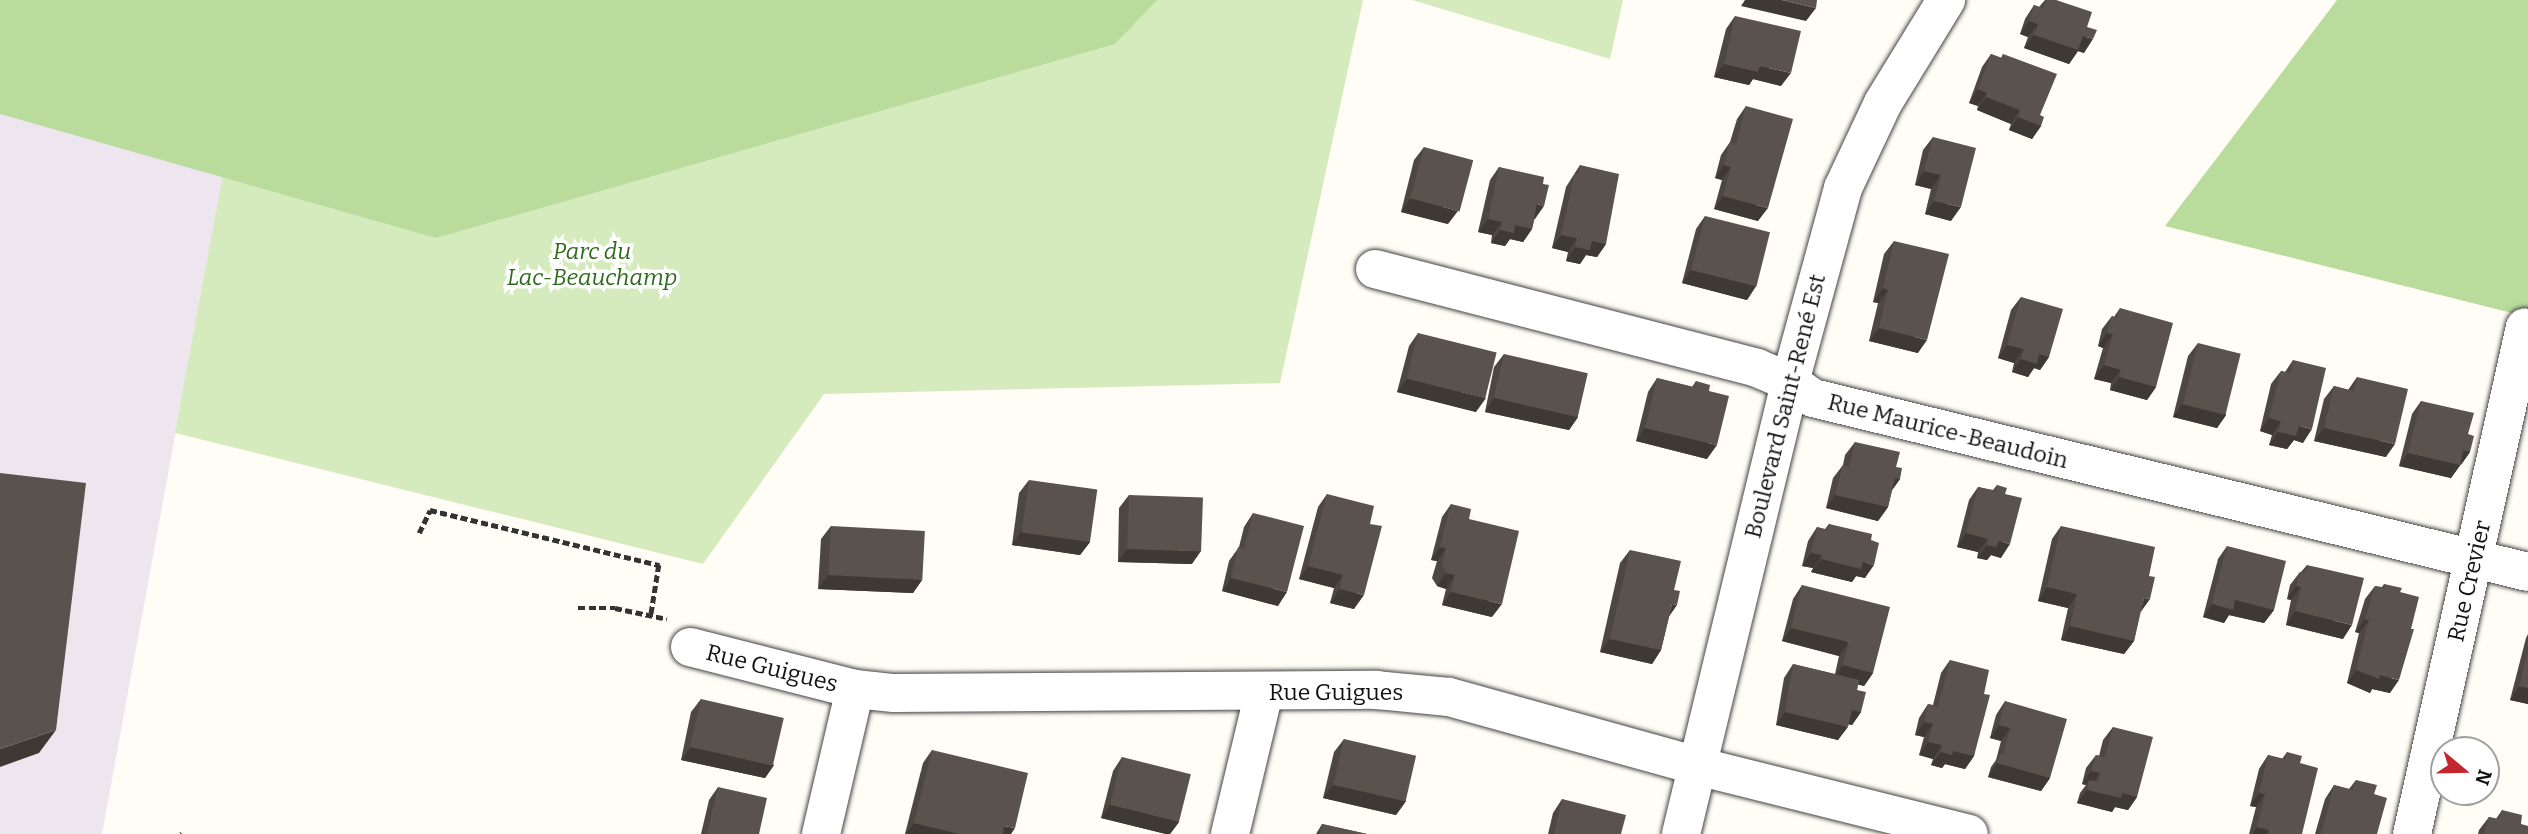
<!DOCTYPE html>
<meta charset="utf-8">
<style>
body{margin:0}
#map{position:relative;width:2528px;height:834px;overflow:hidden;background:#fffdf5;font-family:Bitter,serif}
div>[style]{position:absolute}
[style*='--x']{left:calc(var(--x)*1px);top:calc(var(--y)*1px);width:calc(var(--w)*1px);rotate:calc(var(--a)*1deg)}
.industrial>*{inset:0;background:#eee6ef}
.green>*{inset:0;background:#d5ebbd}
.forest>*{inset:0;background:#b9dc9c}
.path>*{height:4.5px;margin-top:-2.25px;transform-origin:0;background:repeating-linear-gradient(90deg,#333 0 7px,transparent 0 10.5px)}
.roads{filter:drop-shadow(0 0 2px #444) drop-shadow(0 0 2px #444)}
.minor>*{height:38px;margin:-19px;padding:0 19px;transform-origin:19px;border-radius:19px;background:#fff}
.wall>*{inset:0;background:#4d4742}
.shaded-wall>*{inset:0;background:#3f3936}
.building>*{inset:0;background:#5a524d;transform-origin:0 0}
span{translate:-50% -50%;white-space:nowrap;text-align:center;line-height:1.15;-webkit-text-stroke:7px #fff;paint-order:stroke}
.park-label{font-size:23px;color:#2f6b1f;font-style:italic}
.street-label{font-size:23px;color:#111}
.north{position:absolute;left:2430px;top:736px;width:70px;height:70px;box-sizing:border-box;background:#fff;border:2px solid #a0a0a0;border-radius:50%;rotate:109deg;font-size:19px;font-weight:700;line-height:28px;text-align:center;color:#111}
.north::after{content:'';display:block;margin:auto;width:24px;height:32px;background:#c4262e;clip-path:polygon(50% 0,100% 100%,50% 72%,0 100%)}
</style>
<div id="map">
<div class="industrial">
<div style="clip-path:polygon(0 0,255px 0,102px 834px,0 834px)"></div>
</div>
<div class="green">
<div style="clip-path:polygon(255px 0,1363px 0,1280px 383px,824px 394px,703px 564px,175px 433px)"></div>
<div style="clip-path:polygon(1412px 0,1623px 0,1610px 59px)"></div>
</div>
<div class="forest">
<div style="clip-path:polygon(0 0,1157px 0,1115px 44px,436px 238px,0 114px)"></div>
<div style="clip-path:polygon(2337px 0,2528px 0,2528px 317px,2165px 226px)"></div>
</div>
<div class="path">
<div style="--x:419;--y:533;--w:25;--a:-64"></div>
<div style="--x:430;--y:510;--w:236;--a:13.5"></div>
<div style="--x:659;--y:565;--w:51;--a:99.1"></div>
<div style="--x:578;--y:608;--w:37;--a:0"></div>
<div style="--x:615;--y:608;--w:53;--a:11.9"></div>
<div style="--x:181;--y:834;--w:1;--a:-45"></div>
</div>
<div class="roads">
<div class="minor">
<div style="--x:1375;--y:269;--w:395;--a:14.5"></div>
<div style="--x:1757;--y:368;--w:36;--a:23"></div>
<div style="--x:1790;--y:382;--w:28;--a:35"></div>
<div style="--x:1813;--y:398;--w:736;--a:13.68"></div>
<div style="--x:690;--y:647;--w:170;--a:14.3"></div>
<div style="--x:855;--y:689;--w:39;--a:6"></div>
<div style="--x:894;--y:693;--w:482;--a:-0.4"></div>
<div style="--x:1376;--y:690;--w:73;--a:5.5"></div>
<div style="--x:1449;--y:697;--w:257;--a:15.5"></div>
<div style="--x:1697;--y:766;--w:280;--a:14"></div>
<div style="--x:821;--y:834;--w:149;--a:-76.8"></div>
<div style="--x:1230;--y:834;--w:146;--a:-76.5"></div>
<div style="--x:1681;--y:834;--w:465;--a:-76.4"></div>
<div style="--x:1790;--y:382;--w:201;--a:-74.7"></div>
<div style="--x:1843;--y:188;--w:94;--a:-64.8"></div>
<div style="--x:1883;--y:103;--w:121;--a:-58.5"></div>
<div style="--x:2412;--y:834;--w:519;--a:-77.44"></div>
</div>
</div>
<div class="wall">
<div style="clip-path:polygon(2045px 0,2056px 0,2087px 27px,2084px 53px,2078px 51px,2069px 64px,2024px 48px,2028px 37px,2020px 34px,2025px 19px,2034px 5px,2039px 7px)"></div>
<div style="clip-path:polygon(1735px 16px,1781px 86px,1753px 79px,1749px 85px,1714px 77px,1726px 29px)"></div>
<div style="clip-path:polygon(1991px 54px,2001px 58px,2003px 54px,2040px 115px,2041px 126px,2032px 139px,2009px 130px,2011px 124px,1977px 110px,1978px 106px,1969px 103px,1982px 67px)"></div>
<div style="clip-path:polygon(1746px 106px,1758px 221px,1714px 209px,1722px 180px,1715px 178px,1721px 155px,1730px 142px,1737px 119px)"></div>
<div style="clip-path:polygon(1933px 137px,1951px 221px,1925px 214px,1931px 189px,1915px 185px,1923px 150px)"></div>
<div style="clip-path:polygon(1424px 147px,1448px 224px,1401px 212px,1414px 160px)"></div>
<div style="clip-path:polygon(1580px 165px,1606px 244px,1597px 257px,1586px 255px,1580px 264px,1566px 261px,1568px 252px,1552px 248px,1566px 187px)"></div>
<div style="clip-path:polygon(1499px 167px,1543px 184px,1532px 229px,1523px 242px,1510px 239px,1505px 246px,1491px 243px,1492px 235px,1478px 232px,1490px 180px)"></div>
<div style="clip-path:polygon(1705px 216px,1756px 286px,1747px 300px,1682px 283px,1696px 229px)"></div>
<div style="clip-path:polygon(1894px 241px,1918px 353px,1869px 341px,1878px 303px,1873px 302px,1884px 254px)"></div>
<div style="clip-path:polygon(2021px 297px,2049px 357px,2040px 370px,2034px 368px,2028px 377px,2012px 372px,2014px 363px,1998px 358px,2011px 310px)"></div>
<div style="clip-path:polygon(2120px 308px,2156px 387px,2147px 400px,2110px 390px,2111px 383px,2094px 379px,2103px 348px,2098px 346px,2102px 329px,2112px 316px,2114px 317px)"></div>
<div style="clip-path:polygon(1418px 333px,1476px 412px,1397px 392px,1409px 346px)"></div>
<div style="clip-path:polygon(2198px 343px,2226px 415px,2217px 428px,2173px 417px,2188px 356px)"></div>
<div style="clip-path:polygon(1504px 354px,1578px 417px,1569px 430px,1485px 412px,1494px 367px)"></div>
<div style="clip-path:polygon(2293px 360px,2303px 443px,2294px 440px,2287px 449px,2269px 445px,2272px 435px,2260px 431px,2271px 384px,2281px 371px,2285px 372px)"></div>
<div style="clip-path:polygon(2357px 377px,2386px 457px,2314px 441px,2324px 399px,2334px 386px,2348px 390px)"></div>
<div style="clip-path:polygon(1657px 378px,1692px 387px,1696px 381px,1709px 391px,1707px 459px,1636px 441px,1648px 392px)"></div>
<div style="clip-path:polygon(2421px 401px,2468px 434px,2470px 452px,2451px 478px,2399px 466px,2412px 414px)"></div>
<div style="clip-path:polygon(1855px 442px,1896px 467px,1900px 479px,1892px 490px,1888px 507px,1878px 521px,1826px 508px,1833px 478px,1843px 465px,1845px 455px)"></div>
<div style="clip-path:polygon(1029px 480px,1090px 542px,1080px 555px,1012px 545px,1019px 493px)"></div>
<div style="clip-path:polygon(1997px 485px,2005px 494px,2001px 558px,1991px 555px,1987px 560px,1977px 558px,1978px 552px,1957px 547px,1969px 500px,1978px 487px,1993px 490px)"></div>
<div style="clip-path:polygon(1327px 494px,1370px 524px,1354px 609px,1330px 603px,1334px 588px,1299px 579px,1318px 507px)"></div>
<div style="clip-path:polygon(1129px 495px,1192px 564px,1118px 562px,1119px 508px)"></div>
<div style="clip-path:polygon(1451px 504px,1469px 519px,1492px 617px,1442px 605px,1446px 589px,1437px 586px,1432px 578px,1437px 561px,1431px 560px,1442px 517px)"></div>
<div style="clip-path:polygon(1253px 513px,1278px 606px,1222px 591px,1229px 561px,1239px 547px,1244px 527px)"></div>
<div style="clip-path:polygon(1829px 524px,1871px 540px,1865px 578px,1856px 576px,1852px 582px,1811px 572px,1813px 568px,1802px 566px,1808px 541px,1817px 527px,1825px 529px)"></div>
<div style="clip-path:polygon(831px 526px,922px 580px,913px 593px,818px 589px,821px 539px)"></div>
<div style="clip-path:polygon(2061px 526px,2140px 613px,2134px 641px,2124px 654px,2061px 640px,2068px 608px,2038px 601px,2052px 539px)"></div>
<div style="clip-path:polygon(2227px 546px,2274px 610px,2264px 623px,2229px 615px,2224px 623px,2203px 617px,2218px 559px)"></div>
<div style="clip-path:polygon(1630px 550px,1669px 617px,1661px 650px,1652px 664px,1600px 652px,1620px 563px)"></div>
<div style="clip-path:polygon(2307px 565px,2343px 639px,2286px 625px,2291px 600px,2287px 599px,2290px 585px,2300px 572px,2301px 572px)"></div>
<div style="clip-path:polygon(2384px 584px,2400px 592px,2390px 693px,2372px 689px,2370px 693px,2347px 683px,2359px 633px,2355px 632px,2365px 599px,2375px 586px,2382px 587px)"></div>
<div style="clip-path:polygon(1802px 585px,1873px 673px,1864px 686px,1858px 684px,1857px 690px,1861px 712px,1852px 725px,1848px 724px,1838px 740px,1776px 725px,1784px 678px,1793px 664px,1835px 674px,1839px 656px,1782px 641px,1793px 599px)"></div>
<div style="clip-path:polygon(2528px 634px,2528px 704px,2510px 700px,2526px 638px)"></div>
<div style="clip-path:polygon(1950px 660px,1984px 694px,1974px 756px,1965px 769px,1945px 764px,1942px 768px,1931px 765px,1933px 759px,1919px 755px,1924px 737px,1915px 735px,1919px 718px,1928px 704px,1933px 705px,1941px 673px)"></div>
<div style="clip-path:polygon(701px 699px,774px 765px,765px 778px,681px 760px,691px 712px)"></div>
<div style="clip-path:polygon(2005px 701px,2050px 778px,2041px 791px,1988px 777px,1991px 767px,1996px 760px,2001px 741px,1990px 738px,1996px 715px)"></div>
<div style="clip-path:polygon(2113px 727px,2137px 797px,2128px 810px,2115px 807px,2112px 812px,2077px 803px,2080px 793px,2086px 785px,2082px 784px,2086px 768px,2096px 755px,2099px 756px,2103px 740px)"></div>
<div style="clip-path:polygon(1344px 739px,1406px 801px,1396px 815px,1323px 798px,1334px 752px)"></div>
<div style="clip-path:polygon(932px 750px,1011px 834px,905px 834px,923px 763px)"></div>
<div style="clip-path:polygon(2287px 752px,2300px 763px,2302px 834px,2249px 834px,2256px 807px,2250px 806px,2259px 769px,2268px 755px,2282px 759px)"></div>
<div style="clip-path:polygon(1122px 757px,1179px 822px,1170px 834px,1166px 834px,1101px 818px,1113px 771px)"></div>
<div style="clip-path:polygon(2356px 780px,2374px 794px,2377px 834px,2315px 834px,2325px 799px,2334px 785px,2349px 789px)"></div>
<div style="clip-path:polygon(718px 787px,759px 834px,701px 834px,709px 800px)"></div>
<div style="clip-path:polygon(1562px 799px,1621px 834px,1548px 834px,1553px 813px)"></div>
<div style="clip-path:polygon(2502px 810px,2521px 824px,2528px 834px,2478px 834px,2479px 830px,2489px 817px,2496px 819px)"></div>
<div style="clip-path:polygon(1322px 824px,1367px 834px,1316px 834px)"></div>
</div>
<div class="shaded-wall">
<div style="clip-path:polygon(1745px 0,1782px 0,1816px 8px,1806px 21px,1741px 6px)"></div>
<div style="clip-path:polygon(2029px 21px,2038px 24px,2028px 37px,2020px 34px)"></div>
<div style="clip-path:polygon(2034px 35px,2083px 36px,2093px 39px,2084px 53px,2078px 51px,2069px 64px,2024px 48px)"></div>
<div style="clip-path:polygon(1724px 64px,1760px 66px,1791px 73px,1781px 86px,1753px 79px,1749px 85px,1714px 77px)"></div>
<div style="clip-path:polygon(1978px 89px,1987px 93px,1978px 106px,1969px 103px)"></div>
<div style="clip-path:polygon(1986px 97px,2020px 110px,2011px 124px,1977px 110px)"></div>
<div style="clip-path:polygon(2018px 117px,2041px 126px,2032px 139px,2009px 130px)"></div>
<div style="clip-path:polygon(1724px 165px,1731px 167px,1722px 180px,1715px 178px)"></div>
<div style="clip-path:polygon(1924px 171px,1941px 175px,1931px 189px,1915px 185px)"></div>
<div style="clip-path:polygon(1723px 196px,1768px 208px,1758px 221px,1714px 209px)"></div>
<div style="clip-path:polygon(1410px 198px,1458px 211px,1448px 224px,1401px 212px)"></div>
<div style="clip-path:polygon(1934px 201px,1961px 207px,1951px 221px,1925px 214px)"></div>
<div style="clip-path:polygon(1537px 204px,1544px 206px,1535px 219px,1528px 218px)"></div>
<div style="clip-path:polygon(1488px 219px,1502px 222px,1492px 235px,1478px 232px)"></div>
<div style="clip-path:polygon(1515px 225px,1532px 229px,1523px 242px,1510px 239px,1505px 246px,1491px 243px,1500px 230px)"></div>
<div style="clip-path:polygon(1561px 235px,1577px 238px,1568px 252px,1552px 248px)"></div>
<div style="clip-path:polygon(1592px 241px,1606px 244px,1597px 257px,1586px 255px,1580px 264px,1566px 261px,1575px 247px)"></div>
<div style="clip-path:polygon(1691px 270px,1756px 286px,1747px 300px,1682px 283px)"></div>
<div style="clip-path:polygon(1883px 288px,1888px 290px,1878px 303px,1873px 302px)"></div>
<div style="clip-path:polygon(1879px 328px,1927px 340px,1918px 353px,1869px 341px)"></div>
<div style="clip-path:polygon(2107px 333px,2113px 334px,2103px 348px,2098px 346px)"></div>
<div style="clip-path:polygon(2007px 345px,2024px 349px,2014px 363px,1998px 358px)"></div>
<div style="clip-path:polygon(2039px 354px,2049px 357px,2040px 370px,2034px 368px,2028px 377px,2012px 372px,2021px 359px)"></div>
<div style="clip-path:polygon(2104px 365px,2121px 370px,2111px 383px,2094px 379px)"></div>
<div style="clip-path:polygon(2119px 377px,2156px 387px,2147px 400px,2110px 390px)"></div>
<div style="clip-path:polygon(1407px 379px,1486px 398px,1476px 412px,1397px 392px)"></div>
<div style="clip-path:polygon(1494px 398px,1578px 417px,1569px 430px,1485px 412px)"></div>
<div style="clip-path:polygon(2182px 404px,2226px 415px,2217px 428px,2173px 417px)"></div>
<div style="clip-path:polygon(2269px 418px,2281px 421px,2272px 435px,2260px 431px)"></div>
<div style="clip-path:polygon(2299px 426px,2312px 429px,2303px 443px,2294px 440px,2287px 449px,2269px 445px,2278px 432px)"></div>
<div style="clip-path:polygon(1645px 428px,1717px 445px,1707px 459px,1636px 441px)"></div>
<div style="clip-path:polygon(2324px 428px,2395px 444px,2386px 457px,2314px 441px)"></div>
<div style="clip-path:polygon(2463px 450px,2470px 452px,2461px 465px)"></div>
<div style="clip-path:polygon(2408px 453px,2460px 465px,2451px 478px,2399px 466px)"></div>
<div style="clip-path:polygon(1895px 478px,1900px 479px,1890px 493px)"></div>
<div style="clip-path:polygon(1835px 495px,1888px 507px,1878px 521px,1826px 508px)"></div>
<div style="clip-path:polygon(1021px 532px,1090px 542px,1080px 555px,1012px 545px)"></div>
<div style="clip-path:polygon(1966px 533px,1988px 539px,1978px 552px,1957px 547px)"></div>
<div style="clip-path:polygon(1999px 541px,2010px 544px,2001px 558px,1991px 555px,1987px 560px,1977px 558px,1987px 545px)"></div>
<div style="clip-path:polygon(1440px 547px,1446px 548px,1437px 561px,1431px 560px)"></div>
<div style="clip-path:polygon(1127px 549px,1201px 551px,1192px 564px,1118px 562px)"></div>
<div style="clip-path:polygon(1811px 553px,1822px 555px,1813px 568px,1802px 566px)"></div>
<div style="clip-path:polygon(1821px 559px,1863px 562px,1874px 565px,1865px 578px,1856px 576px,1852px 582px,1811px 572px)"></div>
<div style="clip-path:polygon(1308px 566px,1343px 575px,1334px 588px,1299px 579px)"></div>
<div style="clip-path:polygon(1446px 573px,1455px 575px,1446px 589px,1437px 586px)"></div>
<div style="clip-path:polygon(828px 575px,922px 580px,913px 593px,818px 589px)"></div>
<div style="clip-path:polygon(1231px 578px,1287px 592px,1278px 606px,1222px 591px)"></div>
<div style="clip-path:polygon(2296px 586px,2301px 587px,2291px 600px,2287px 599px)"></div>
<div style="clip-path:polygon(2047px 587px,2077px 594px,2068px 608px,2038px 601px)"></div>
<div style="clip-path:polygon(1340px 589px,1364px 595px,1354px 609px,1330px 603px)"></div>
<div style="clip-path:polygon(1451px 592px,1502px 604px,1492px 617px,1442px 605px)"></div>
<div style="clip-path:polygon(2144px 598px,2150px 599px,2140px 613px)"></div>
<div style="clip-path:polygon(2235px 600px,2274px 610px,2264px 623px,2229px 615px,2224px 623px,2203px 617px,2212px 604px)"></div>
<div style="clip-path:polygon(1672px 604px,1677px 605px,1668px 618px)"></div>
<div style="clip-path:polygon(2295px 611px,2352px 625px,2343px 639px,2286px 625px)"></div>
<div style="clip-path:polygon(2365px 619px,2369px 620px,2359px 633px,2355px 632px)"></div>
<div style="clip-path:polygon(2070px 626px,2134px 641px,2124px 654px,2061px 640px)"></div>
<div style="clip-path:polygon(1791px 628px,1849px 642px,1839px 656px,1782px 641px)"></div>
<div style="clip-path:polygon(1610px 639px,1661px 650px,1652px 664px,1600px 652px)"></div>
<div style="clip-path:polygon(1843px 665px,1873px 673px,1864px 686px,1833px 679px)"></div>
<div style="clip-path:polygon(2356px 670px,2399px 680px,2390px 693px,2372px 689px,2370px 693px,2347px 683px)"></div>
<div style="clip-path:polygon(2519px 686px,2528px 688px,2528px 704px,2510px 700px)"></div>
<div style="clip-path:polygon(1852px 710px,1861px 712px,1852px 725px,1842px 723px)"></div>
<div style="clip-path:polygon(1785px 712px,1848px 727px,1838px 740px,1776px 725px)"></div>
<div style="clip-path:polygon(1924px 722px,1933px 724px,1924px 737px,1915px 735px)"></div>
<div style="clip-path:polygon(1999px 725px,2010px 728px,2001px 741px,1990px 738px)"></div>
<div style="clip-path:polygon(56px 730px,39px 753px,0 767px,0 749px)"></div>
<div style="clip-path:polygon(1928px 742px,1942px 745px,1933px 759px,1919px 755px)"></div>
<div style="clip-path:polygon(691px 747px,774px 765px,765px 778px,681px 760px)"></div>
<div style="clip-path:polygon(1953px 751px,1974px 756px,1965px 769px,1945px 764px,1942px 768px,1931px 765px,1941px 752px)"></div>
<div style="clip-path:polygon(1997px 763px,2050px 778px,2041px 791px,1988px 777px)"></div>
<div style="clip-path:polygon(2091px 771px,2100px 773px,2091px 786px,2089px 780px,2086px 785px,2082px 784px)"></div>
<div style="clip-path:polygon(1333px 785px,1406px 801px,1396px 815px,1323px 798px)"></div>
<div style="clip-path:polygon(2087px 790px,2122px 793px,2137px 797px,2128px 810px,2115px 807px,2112px 812px,2077px 803px)"></div>
<div style="clip-path:polygon(2259px 793px,2265px 794px,2256px 807px,2250px 806px)"></div>
<div style="clip-path:polygon(1110px 805px,1179px 822px,1170px 834px,1166px 834px,1101px 818px)"></div>
<div style="clip-path:polygon(914px 823px,959px 834px,906px 834px)"></div>
<div style="clip-path:polygon(1004px 826px,1015px 828px,1011px 834px,999px 834px)"></div>
<div style="clip-path:polygon(2257px 827px,2269px 830px,2267px 834px,2252px 834px)"></div>
</div>
<div class="building">
<div style="clip-path:polygon(1782px 0,1817px 0,1816px 8px)"></div>
<div style="clip-path:polygon(2046px 0,2056px 0,2092px 12px,2087px 27px,2097px 30px,2093px 39px,2083px 36px,2078px 50px,2034px 35px,2038px 24px,2029px 21px,2034px 5px,2043px 8px)"></div>
<div style="clip-path:polygon(1735px 16px,1801px 31px,1791px 73px,1760px 66px,1758px 72px,1724px 64px)"></div>
<div style="clip-path:polygon(1991px 54px,2002px 58px,2003px 54px,2057px 74px,2040px 115px,2044px 117px,2041px 126px,2018px 117px,2020px 110px,1986px 97px,1987px 93px,1978px 89px)"></div>
<div style="clip-path:polygon(1746px 106px,1793px 119px,1768px 208px,1723px 196px,1731px 167px,1724px 165px,1730px 142px,1736px 144px)"></div>
<div style="clip-path:polygon(1933px 137px,1976px 148px,1961px 207px,1934px 201px,1941px 175px,1924px 171px)"></div>
<div style="left:1424px;top:147px;width:51px;height:53px;rotate:15deg"></div>
<div style="clip-path:polygon(1580px 165px,1619px 174px,1606px 244px,1592px 241px,1590px 250px,1575px 247px,1577px 238px,1561px 235px,1575px 173px,1578px 174px)"></div>
<div style="clip-path:polygon(1499px 167px,1544px 177px,1543px 184px,1549px 185px,1544px 206px,1537px 204px,1532px 229px,1515px 225px,1514px 233px,1500px 230px,1502px 222px,1488px 219px)"></div>
<div style="left:1705px;top:216px;width:67px;height:56px;rotate:14deg"></div>
<div style="clip-path:polygon(1894px 241px,1949px 254px,1927px 340px,1879px 328px,1888px 290px,1883px 288px)"></div>
<div style="clip-path:polygon(2021px 297px,2063px 309px,2049px 357px,2039px 354px,2037px 364px,2021px 359px,2024px 349px,2007px 345px)"></div>
<div style="clip-path:polygon(2120px 308px,2173px 323px,2156px 387px,2119px 377px,2121px 370px,2104px 365px,2113px 334px,2107px 333px,2112px 316px,2117px 318px)"></div>
<div style="left:1418px;top:333px;width:81px;height:47px;rotate:14deg"></div>
<div style="left:2198px;top:343px;width:44px;height:63px;rotate:14deg"></div>
<div style="left:1504px;top:354px;width:86px;height:45px;rotate:13deg"></div>
<div style="clip-path:polygon(2293px 360px,2326px 368px,2312px 429px,2299px 426px,2296px 436px,2278px 432px,2281px 421px,2269px 418px,2281px 371px,2290px 373px)"></div>
<div style="clip-path:polygon(2357px 377px,2408px 389px,2395px 444px,2324px 428px,2334px 386px,2354px 391px)"></div>
<div style="clip-path:polygon(1657px 378px,1694px 387px,1696px 381px,1710px 385px,1709px 391px,1729px 396px,1717px 445px,1645px 428px)"></div>
<div style="clip-path:polygon(2421px 401px,2474px 413px,2468px 434px,2474px 436px,2470px 452px,2463px 450px,2460px 465px,2408px 453px)"></div>
<div style="clip-path:polygon(1855px 442px,1900px 452px,1896px 467px,1902px 468px,1900px 479px,1895px 478px,1888px 507px,1835px 495px,1843px 465px,1849px 467px)"></div>
<div style="clip-path:polygon(0 473px,86px 483px,56px 730px,0 749px)"></div>
<div style="left:1029px;top:480px;width:69px;height:53px;rotate:8deg"></div>
<div style="clip-path:polygon(1997px 485px,2007px 488px,2005px 494px,2022px 498px,2010px 544px,1999px 541px,1996px 547px,1987px 545px,1988px 539px,1966px 533px,1978px 487px,1995px 491px)"></div>
<div style="clip-path:polygon(1327px 494px,1374px 506px,1370px 524px,1382px 526px,1364px 595px,1340px 589px,1343px 575px,1308px 566px)"></div>
<div style="left:1129px;top:495px;width:74px;height:54px;rotate:2deg"></div>
<div style="clip-path:polygon(1451px 504px,1471px 509px,1469px 519px,1519px 531px,1502px 604px,1451px 592px,1455px 575px,1446px 573px,1442px 565px,1446px 548px,1440px 547px)"></div>
<div style="clip-path:polygon(1253px 513px,1304px 526px,1287px 592px,1231px 578px,1238px 547px,1244px 549px)"></div>
<div style="clip-path:polygon(1829px 524px,1872px 534px,1871px 540px,1879px 543px,1874px 565px,1863px 562px,1861px 569px,1821px 559px,1822px 555px,1811px 553px,1817px 527px,1827px 530px)"></div>
<div style="left:831px;top:526px;width:94px;height:49px;rotate:3deg"></div>
<div style="clip-path:polygon(2061px 526px,2155px 547px,2149px 576px,2155px 577px,2150px 599px,2144px 598px,2134px 641px,2070px 626px,2077px 594px,2047px 587px)"></div>
<div style="clip-path:polygon(2227px 546px,2286px 561px,2274px 610px,2235px 600px,2233px 610px,2212px 604px)"></div>
<div style="clip-path:polygon(1630px 550px,1681px 561px,1674px 590px,1680px 591px,1677px 605px,1672px 604px,1661px 650px,1610px 639px)"></div>
<div style="clip-path:polygon(2307px 565px,2364px 578px,2352px 625px,2295px 611px,2301px 587px,2296px 586px,2300px 572px,2305px 573px)"></div>
<div style="clip-path:polygon(2384px 584px,2402px 588px,2400px 592px,2419px 597px,2411px 629px,2414px 629px,2399px 680px,2380px 675px,2379px 679px,2356px 670px,2369px 620px,2365px 619px,2375px 586px,2384px 588px)"></div>
<div style="clip-path:polygon(1802px 585px,1890px 607px,1873px 673px,1843px 665px,1849px 642px,1791px 628px)"></div>
<div style="clip-path:polygon(2528px 652px,2528px 688px,2519px 686px)"></div>
<div style="clip-path:polygon(1950px 660px,1989px 670px,1984px 694px,1990px 695px,1974px 756px,1953px 751px,1952px 755px,1941px 752px,1942px 745px,1928px 742px,1933px 724px,1924px 722px,1928px 704px,1938px 707px)"></div>
<div style="clip-path:polygon(1793px 664px,1859px 680px,1857px 690px,1866px 692px,1861px 712px,1852px 710px,1848px 727px,1785px 712px)"></div>
<div style="left:701px;top:699px;width:85px;height:49px;rotate:13deg"></div>
<div style="clip-path:polygon(2005px 701px,2067px 719px,2050px 778px,1997px 763px,2000px 754px,2003px 755px,2010px 728px,1999px 725px)"></div>
<div style="clip-path:polygon(2113px 727px,2153px 737px,2137px 797px,2122px 793px,2121px 798px,2087px 790px,2089px 780px,2098px 782px,2100px 773px,2091px 771px,2096px 755px,2105px 757px)"></div>
<div style="left:1344px;top:739px;width:74px;height:47px;rotate:13deg"></div>
<div style="clip-path:polygon(932px 750px,1028px 773px,1015px 828px,1004px 826px,1003px 834px,959px 834px,914px 823px)"></div>
<div style="clip-path:polygon(2287px 752px,2302px 756px,2300px 763px,2318px 768px,2302px 834px,2269px 834px,2269px 830px,2257px 827px,2265px 794px,2259px 793px,2268px 755px,2285px 759px)"></div>
<div style="left:1122px;top:757px;width:71px;height:49px;rotate:14deg"></div>
<div style="clip-path:polygon(2356px 780px,2377px 785px,2374px 794px,2387px 798px,2377px 834px,2321px 834px,2334px 785px,2353px 790px)"></div>
<div style="clip-path:polygon(718px 787px,767px 798px,759px 834px,707px 834px)"></div>
<div style="clip-path:polygon(1562px 799px,1626px 815px,1621px 834px,1554px 834px)"></div>
<div style="clip-path:polygon(2502px 810px,2522px 815px,2521px 824px,2528px 826px,2528px 834px,2484px 834px,2489px 817px,2499px 819px)"></div>
<div style="clip-path:polygon(1322px 824px,1367px 834px,1320px 834px)"></div>
</div>
<div class="park-label">
<span style="left:592px;top:264px">Parc du<br>Lac-Beauchamp</span>
</div>
<div class="street-label">
<span style="left:1785px;top:406px;rotate:-76deg">Boulevard Saint-René Est</span>
<span style="left:1948px;top:431px;rotate:14deg">Rue Maurice-Beaudoin</span>
<span style="left:2469px;top:581px;rotate:-77deg">Rue Crevier</span>
<span style="left:772px;top:668px;rotate:14deg">Rue Guigues</span>
<span style="left:1336px;top:692px">Rue Guigues</span>
</div>
<div class="north">N</div>
</div>
